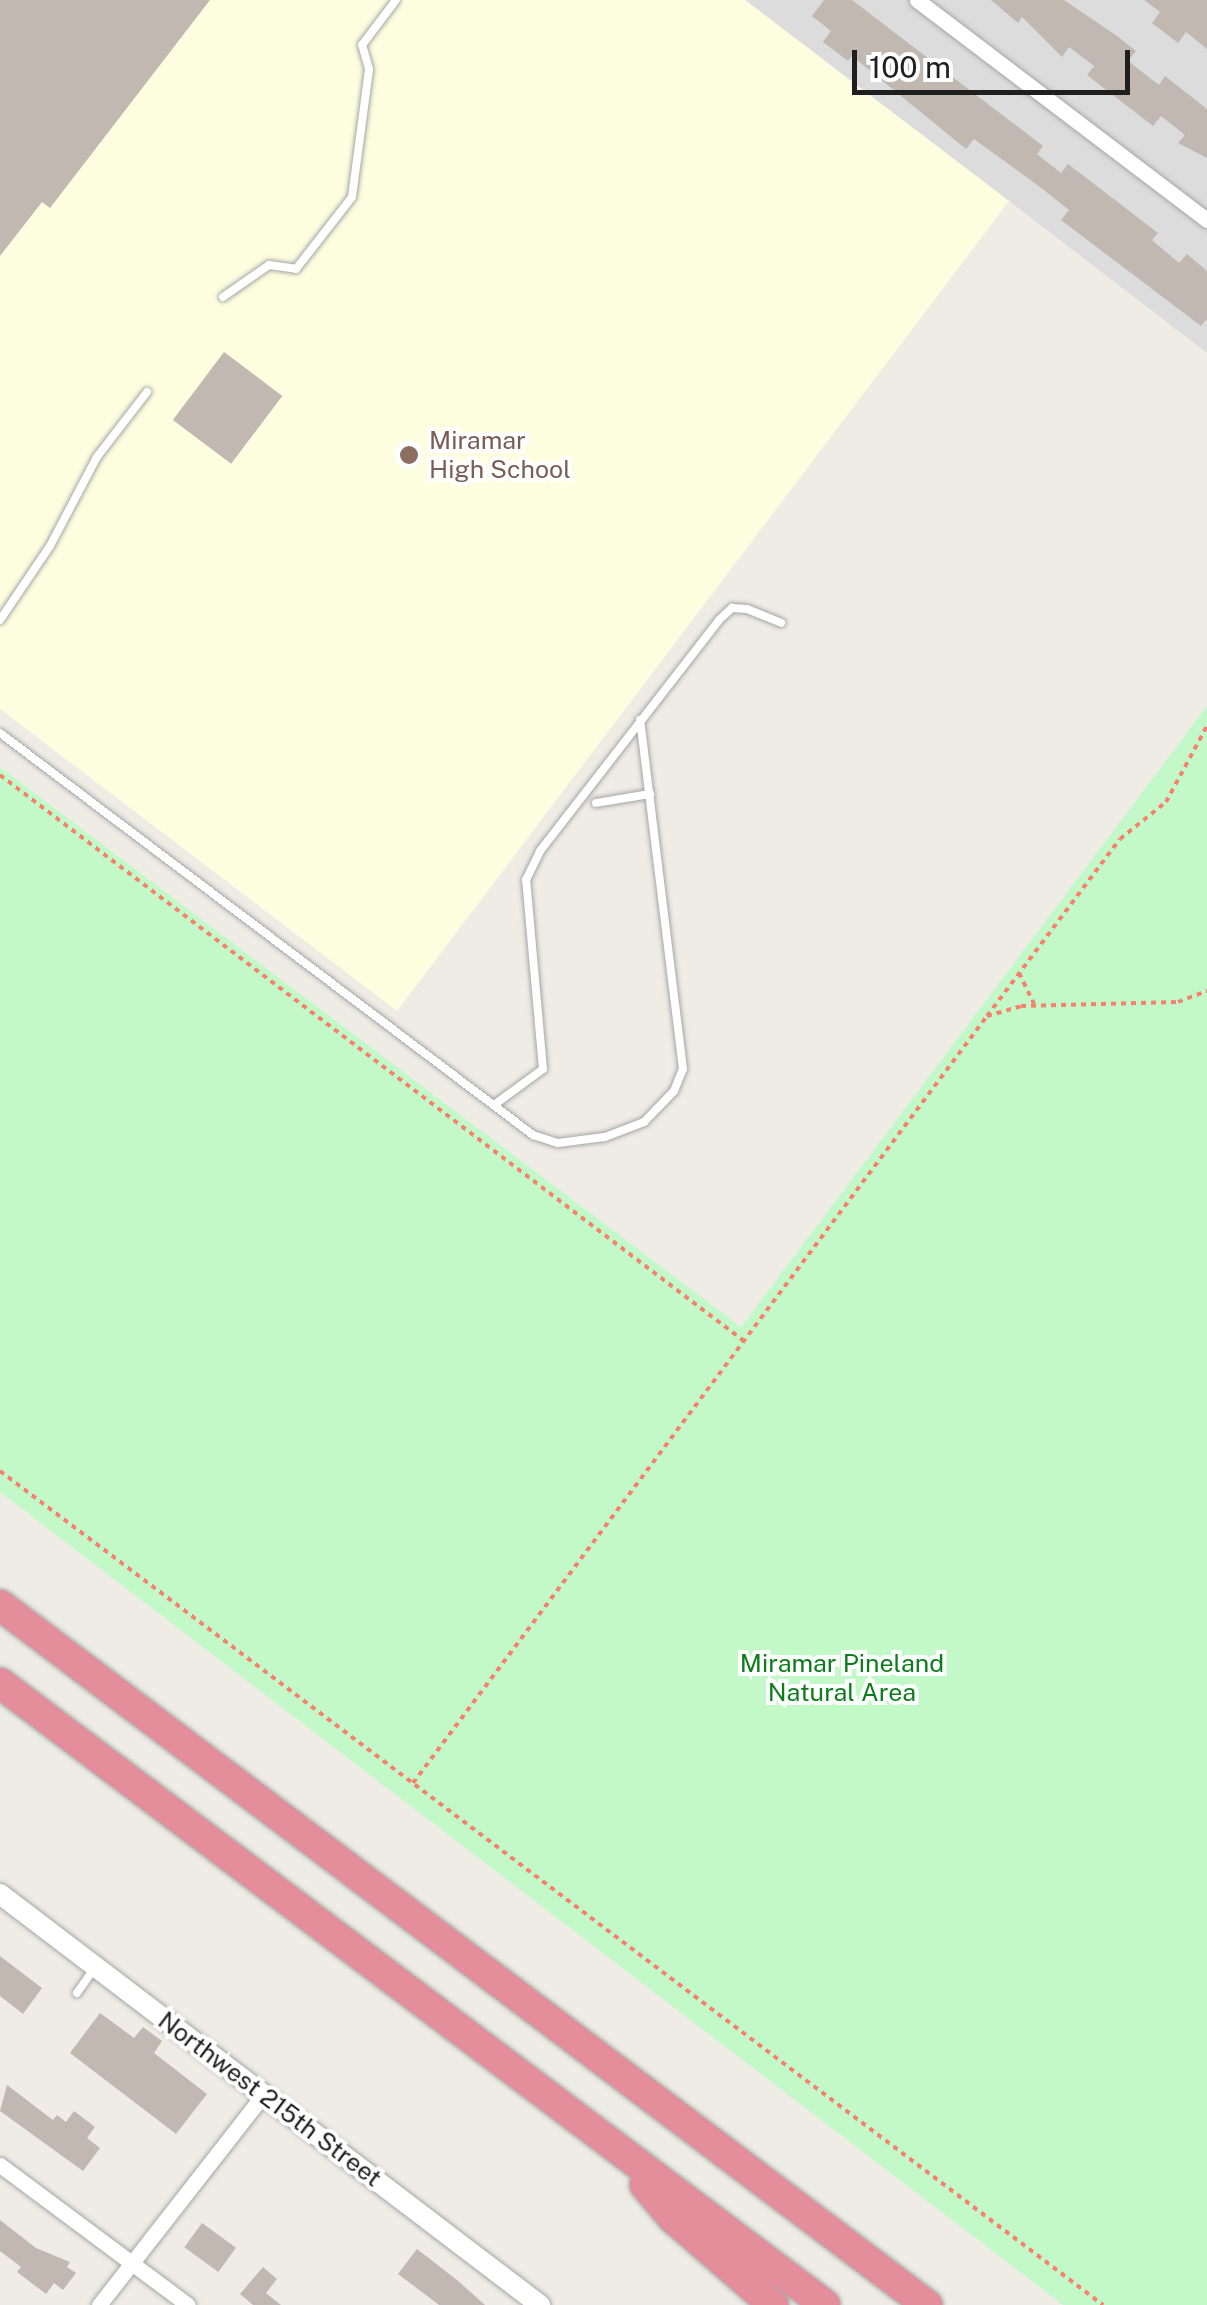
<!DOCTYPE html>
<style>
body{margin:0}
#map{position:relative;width:1207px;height:2305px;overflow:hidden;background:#efece5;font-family:"Public Sans",sans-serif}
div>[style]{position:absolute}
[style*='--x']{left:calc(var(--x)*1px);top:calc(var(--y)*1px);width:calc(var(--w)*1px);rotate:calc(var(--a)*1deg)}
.residential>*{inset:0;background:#dddcdc}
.education>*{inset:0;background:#fdfedf}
.park>*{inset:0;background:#c3f9c9}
.building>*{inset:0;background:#c0b8b1;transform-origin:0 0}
.path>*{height:4px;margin-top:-2px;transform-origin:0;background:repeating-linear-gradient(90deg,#f8816e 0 5px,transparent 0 10px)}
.roads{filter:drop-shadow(0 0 2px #a6a6a6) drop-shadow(0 0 2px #a6a6a6)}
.service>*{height:8px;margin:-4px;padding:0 4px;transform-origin:4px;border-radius:4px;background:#fff}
.minor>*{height:15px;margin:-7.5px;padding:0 7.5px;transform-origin:7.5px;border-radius:7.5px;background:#fff}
.tertiary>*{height:20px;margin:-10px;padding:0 10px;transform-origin:10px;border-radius:10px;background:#fff}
.motorway>*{height:30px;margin:-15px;padding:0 15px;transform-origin:15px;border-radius:15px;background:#e58e9b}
.dots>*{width:28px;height:28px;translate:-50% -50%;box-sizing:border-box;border:5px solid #fff;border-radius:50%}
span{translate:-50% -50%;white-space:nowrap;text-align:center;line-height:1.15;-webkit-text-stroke:8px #fff;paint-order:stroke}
.education-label{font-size:25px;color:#785e54}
.left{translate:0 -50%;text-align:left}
.park-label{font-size:25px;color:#0d7c1b}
.street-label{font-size:25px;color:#1f1f1f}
.scale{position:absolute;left:852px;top:50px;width:278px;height:45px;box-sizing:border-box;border:5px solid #1f1f1f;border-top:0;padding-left:12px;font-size:30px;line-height:35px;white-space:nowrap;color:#1f1f1f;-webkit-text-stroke:8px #fff;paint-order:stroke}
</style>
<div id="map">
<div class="residential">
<div style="clip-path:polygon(745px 0,1207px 0,1207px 353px,1009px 201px)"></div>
</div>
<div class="education">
<div style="clip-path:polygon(0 0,745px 0,1009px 201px,397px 1011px,0 709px)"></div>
</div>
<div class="park">
<div style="clip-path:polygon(1207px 706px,1207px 2305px,1063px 2305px,0 1492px,0 767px,741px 1327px)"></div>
</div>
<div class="building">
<div style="clip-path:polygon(0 0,210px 0,50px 208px,42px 202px,0 256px)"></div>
<div style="clip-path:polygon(824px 0,852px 0,1043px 146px,1037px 154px,1061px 173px,1068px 164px,1158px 233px,1152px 240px,1179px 263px,1187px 254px,1207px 271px,1207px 319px,1201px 326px,1061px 220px,1069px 210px,1040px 187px,974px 139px,966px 149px,852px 56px,848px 61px,823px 42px,831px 31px,812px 16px)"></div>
<div style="clip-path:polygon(991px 0,1064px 0,1117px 36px,1136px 51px,1128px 61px,1159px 85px,1165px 76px,1207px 109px,1207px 158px,1178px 143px,1185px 135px,1161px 116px,1153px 126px,1087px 75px,1094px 66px,1069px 47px,1062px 57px,1022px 17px,1018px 23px)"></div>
<div style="clip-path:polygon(1144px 0,1207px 0,1207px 49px,1186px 32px,1178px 43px,1152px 23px,1160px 12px)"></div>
<div style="left:224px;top:352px;width:73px;height:85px;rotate:37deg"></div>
<div style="clip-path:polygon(0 1956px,42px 1988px,23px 2014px,0 1996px)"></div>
<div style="clip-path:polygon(100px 2013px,134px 2038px,143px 2027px,162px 2041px,154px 2053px,207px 2094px,176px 2134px,70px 2053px)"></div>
<div style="clip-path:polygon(7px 2085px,53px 2120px,57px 2115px,66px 2122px,74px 2111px,95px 2127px,87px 2138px,100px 2148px,83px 2171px,0 2111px)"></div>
<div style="clip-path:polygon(0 2220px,36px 2248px,70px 2262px,67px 2267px,76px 2273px,63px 2290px,54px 2283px,46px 2294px,17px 2272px,21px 2267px,0 2251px)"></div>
<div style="left:202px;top:2223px;width:42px;height:30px;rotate:36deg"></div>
<div style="clip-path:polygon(417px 2249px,457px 2280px,485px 2305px,439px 2305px,398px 2274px)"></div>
<div style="clip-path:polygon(263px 2267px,277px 2279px,266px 2293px,281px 2305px,253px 2305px,240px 2294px)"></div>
</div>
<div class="path">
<div style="--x:0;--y:775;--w:935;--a:37.26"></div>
<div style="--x:1019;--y:973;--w:34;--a:64"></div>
<div style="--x:987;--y:1016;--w:221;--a:-53.1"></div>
<div style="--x:1120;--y:839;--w:59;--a:-38.8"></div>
<div style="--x:1166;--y:802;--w:86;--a:-61.7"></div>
<div style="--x:0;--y:1471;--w:1383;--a:37.09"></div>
<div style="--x:413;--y:1783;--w:958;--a:-53.19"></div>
<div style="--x:987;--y:1016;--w:35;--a:-16"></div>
<div style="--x:1021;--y:1006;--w:157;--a:-1.5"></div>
<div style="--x:1178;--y:1002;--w:31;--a:-21"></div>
</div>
<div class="roads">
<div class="service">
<div style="--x:223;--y:297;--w:56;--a:-34.8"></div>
<div style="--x:269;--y:265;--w:27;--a:8"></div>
<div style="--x:296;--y:269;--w:91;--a:-52.1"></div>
<div style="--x:352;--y:197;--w:129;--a:-82.4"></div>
<div style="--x:369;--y:69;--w:25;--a:-106"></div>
<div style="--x:362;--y:45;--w:56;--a:-52.9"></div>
<div style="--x:0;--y:620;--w:89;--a:-56"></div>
<div style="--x:50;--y:546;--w:101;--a:-62.2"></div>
<div style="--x:97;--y:457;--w:82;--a:-52.4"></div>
<div style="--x:0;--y:733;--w:668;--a:37.02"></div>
<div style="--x:533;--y:1135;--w:26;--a:18"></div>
<div style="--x:558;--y:1143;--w:47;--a:-7.3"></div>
<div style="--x:605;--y:1137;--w:42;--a:-21"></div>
<div style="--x:644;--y:1122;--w:43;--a:-45.9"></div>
<div style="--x:674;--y:1091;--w:24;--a:-68"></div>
<div style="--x:683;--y:1069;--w:352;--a:-97"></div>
<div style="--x:596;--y:803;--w:55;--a:-9.5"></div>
<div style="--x:494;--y:1105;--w:61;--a:-36.3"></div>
<div style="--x:543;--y:1069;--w:190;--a:-95.1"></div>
<div style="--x:526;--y:880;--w:32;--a:-64"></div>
<div style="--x:540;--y:851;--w:292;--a:-52.2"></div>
<div style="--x:719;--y:620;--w:18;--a:-43"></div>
<div style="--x:732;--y:608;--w:15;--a:4"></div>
<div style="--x:747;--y:609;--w:37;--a:22"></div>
<div style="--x:77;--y:1993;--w:28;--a:-55"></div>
</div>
<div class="minor">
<div style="--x:917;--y:0;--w:364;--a:37.2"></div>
<div style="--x:0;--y:2165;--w:234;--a:36.7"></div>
<div style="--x:99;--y:2305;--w:266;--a:-52"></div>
</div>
<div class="tertiary">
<div style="--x:0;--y:1894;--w:679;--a:37.28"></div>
</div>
<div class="motorway">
<div style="--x:0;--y:1605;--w:1162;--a:37.06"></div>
<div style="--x:0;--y:1683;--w:1033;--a:37.01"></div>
<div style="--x:645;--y:2185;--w:43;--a:49.7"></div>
<div style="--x:673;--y:2218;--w:133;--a:41"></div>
</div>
</div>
<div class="dots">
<div style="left:409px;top:455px;background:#8d6e63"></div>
</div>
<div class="education-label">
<span class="left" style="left:429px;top:455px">Miramar<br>High School</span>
</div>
<div class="park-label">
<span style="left:842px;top:1678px">Miramar Pineland<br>Natural Area</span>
</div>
<div class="street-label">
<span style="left:270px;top:2099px;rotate:37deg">Northwest 215th Street</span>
</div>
<div class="scale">100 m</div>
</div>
